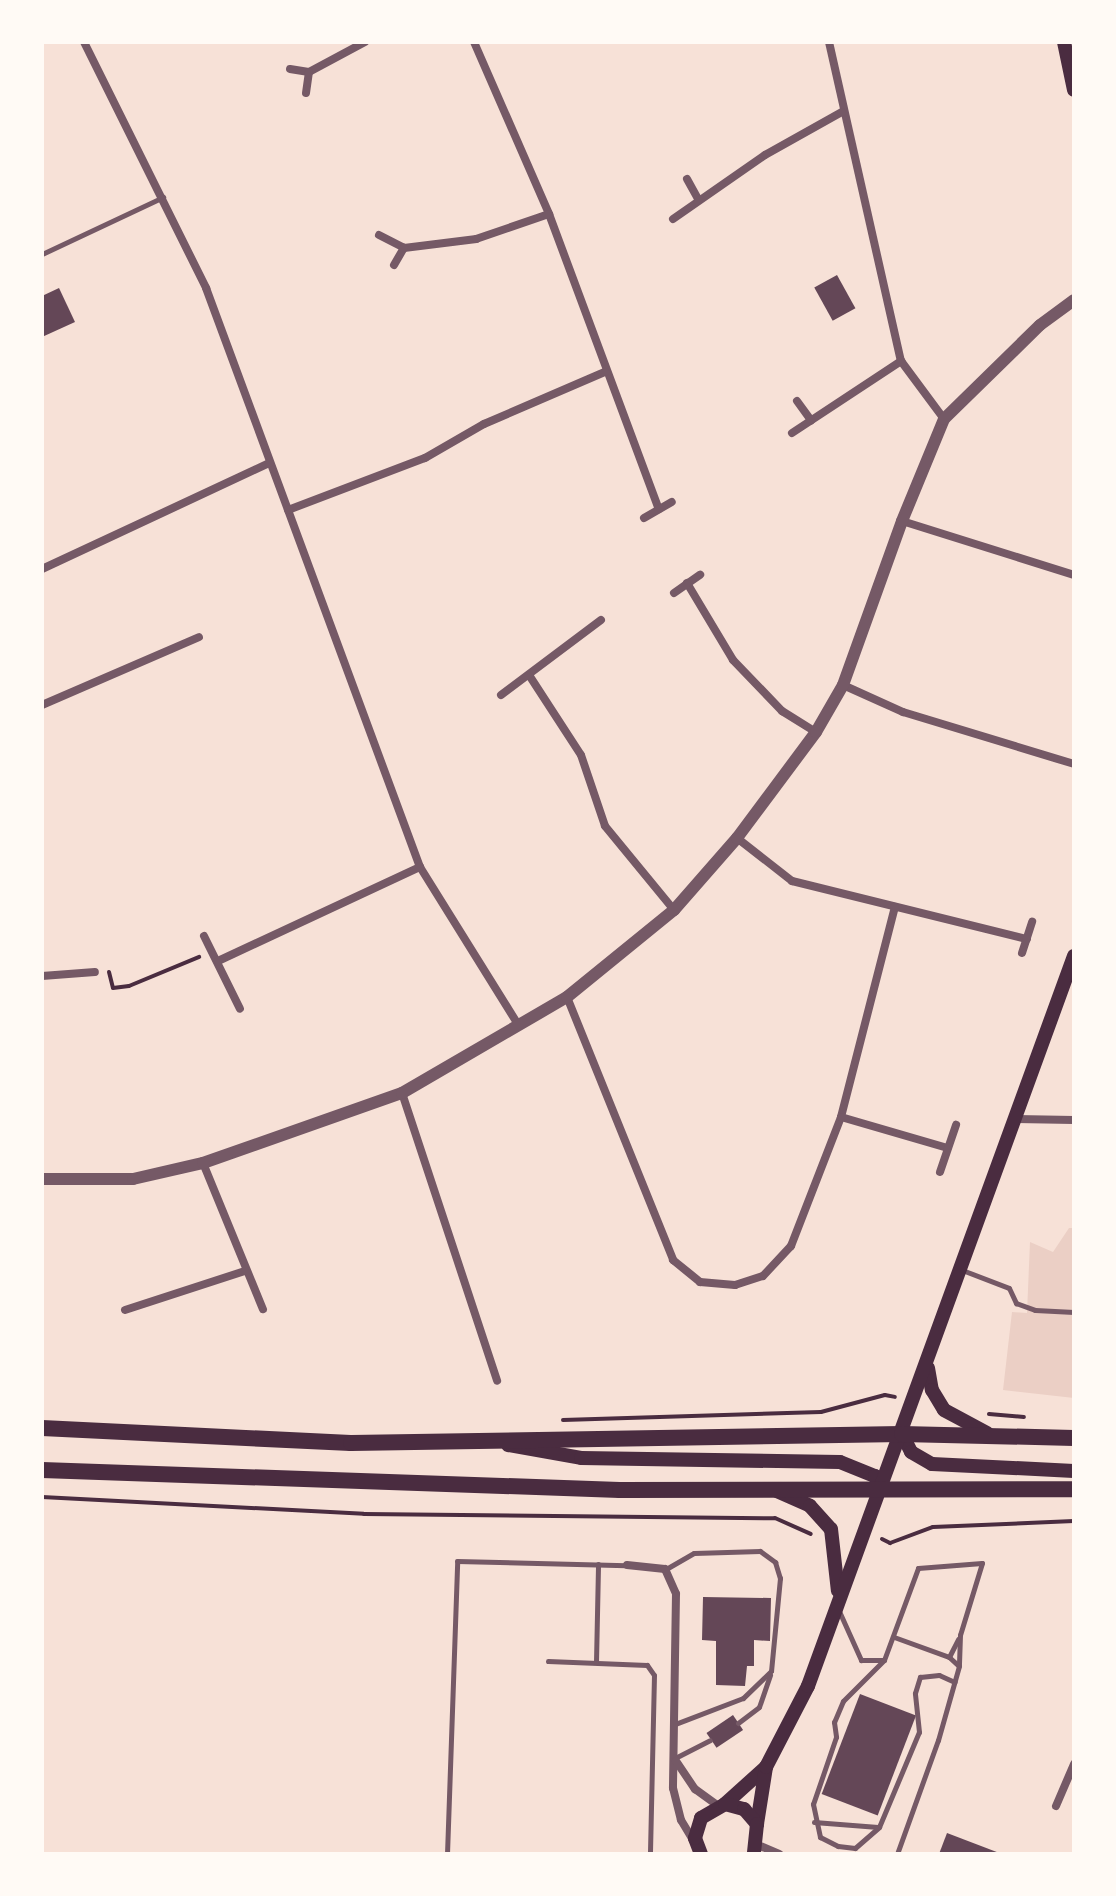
<!DOCTYPE html>
<style>
body{margin:0}
#map{position:relative;width:1116px;height:1896px;overflow:hidden;background:#f7e1d7;font-family:"DM Sans",sans-serif}
div>[style]{position:absolute}
[style*='--x']{left:calc(var(--x)*1px);top:calc(var(--y)*1px);width:calc(var(--w)*1px);rotate:calc(var(--a)*1deg)}
.green>*{inset:0;background:#ebcfc5}
.building>*{inset:0;background:#644757;transform-origin:0 0}
.path>*{height:4px;margin:-2px;padding:0 2px;transform-origin:2px;border-radius:2px;background:#4a2c40}
.service>*{height:5px;margin:-2.5px;padding:0 2.5px;transform-origin:2.5px;border-radius:2.5px;background:#755966}
.minor>*{height:8px;margin:-4px;padding:0 4px;transform-origin:4px;border-radius:4px;background:#755966}
.tertiary>*{height:12px;margin:-6px;padding:0 6px;transform-origin:6px;border-radius:6px;background:#755966}
.secondary>*{height:14px;margin:-7px;padding:0 7px;transform-origin:7px;border-radius:7px;background:#4a2c40}
.trunk>*{height:16px;margin:-8px;padding:0 8px;transform-origin:8px;border-radius:8px;background:#4a2c40}
span{translate:-50% -50%;white-space:nowrap;text-align:center;line-height:1.15;-webkit-text-stroke:8px #fffaf5;paint-order:stroke}
.frame{position:absolute;inset:0;border:44px solid #fffaf5;pointer-events:none}
</style>
<div id="map">
<div class="green">
<div style="clip-path:polygon(1069px 1228px,1074px 1228px,1074px 1398px,1003px 1390px,1012px 1312px,1027px 1313px,1030px 1242px,1053px 1252px)"></div>
</div>
<div class="building">
<div style="left:837px;top:275px;width:38px;height:26px;rotate:61deg"></div>
<div style="clip-path:polygon(59px 288px,75px 322px,42px 337px,42px 296px)"></div>
<div style="clip-path:polygon(703px 1597px,771px 1598px,770px 1641px,754px 1640px,754px 1666px,747px 1666px,745px 1686px,716px 1685px,716px 1641px,702px 1640px)"></div>
<div style="left:860px;top:1694px;width:60px;height:107px;rotate:21deg"></div>
<div style="left:733px;top:1715px;width:18px;height:32px;rotate:56deg"></div>
<div style="clip-path:polygon(947px 1833px,1002px 1854px,939px 1854px)"></div>
</div>
<div class="path">
<div style="--x:109;--y:972;--w:16;--a:76"></div>
<div style="--x:113;--y:988;--w:16;--a:-7"></div>
<div style="--x:129;--y:986;--w:76;--a:-22.5"></div>
<div style="--x:989;--y:1414;--w:35;--a:5"></div>
<div style="--x:563;--y:1420;--w:258;--a:-1.8"></div>
<div style="--x:821;--y:1412;--w:66;--a:-14.9"></div>
<div style="--x:885;--y:1395;--w:10;--a:11"></div>
<div style="--x:42;--y:1497;--w:322;--a:3"></div>
<div style="--x:364;--y:1514;--w:411;--a:0.6"></div>
<div style="--x:775;--y:1518;--w:39;--a:24"></div>
<div style="--x:882;--y:1539;--w:9;--a:27"></div>
<div style="--x:890;--y:1543;--w:46;--a:-20.4"></div>
<div style="--x:933;--y:1527;--w:141;--a:-2.4"></div>
</div>
<div class="service">
<div style="--x:42;--y:254;--w:134;--a:-25.2"></div>
<div style="--x:962;--y:1270;--w:50;--a:21"></div>
<div style="--x:1009;--y:1288;--w:17;--a:65"></div>
<div style="--x:1016;--y:1303;--w:20;--a:20"></div>
<div style="--x:1035;--y:1310;--w:39;--a:3"></div>
<div style="--x:666;--y:1569;--w:32;--a:-30"></div>
<div style="--x:694;--y:1553;--w:66;--a:-1.7"></div>
<div style="--x:760;--y:1551;--w:19;--a:36"></div>
<div style="--x:775;--y:1562;--w:17;--a:73"></div>
<div style="--x:780;--y:1578;--w:93;--a:95.5"></div>
<div style="--x:771;--y:1671;--w:39;--a:136"></div>
<div style="--x:743;--y:1698;--w:73;--a:159.1"></div>
<div style="--x:839;--y:1611;--w:54;--a:65.8"></div>
<div style="--x:861;--y:1660;--w:23;--a:0"></div>
<div style="--x:884;--y:1660;--w:98;--a:-69.7"></div>
<div style="--x:918;--y:1568;--w:64;--a:-4.5"></div>
<div style="--x:982;--y:1563;--w:75;--a:107"></div>
<div style="--x:960;--y:1635;--w:31;--a:92"></div>
<div style="--x:959;--y:1666;--w:77;--a:105.8"></div>
<div style="--x:938;--y:1740;--w:121;--a:109.8"></div>
<div style="--x:894;--y:1637;--w:59;--a:20"></div>
<div style="--x:949;--y:1657;--w:12;--a:42"></div>
<div style="--x:949;--y:1657;--w:20;--a:-63"></div>
<div style="--x:884;--y:1660;--w:58;--a:135"></div>
<div style="--x:843;--y:1701;--w:23;--a:113"></div>
<div style="--x:834;--y:1722;--w:15;--a:82"></div>
<div style="--x:836;--y:1737;--w:71;--a:108.9"></div>
<div style="--x:813;--y:1804;--w:34;--a:78"></div>
<div style="--x:820;--y:1837;--w:20;--a:27"></div>
<div style="--x:838;--y:1846;--w:17;--a:7"></div>
<div style="--x:855;--y:1848;--w:32;--a:-41"></div>
<div style="--x:879;--y:1827;--w:103;--a:-67.2"></div>
<div style="--x:919;--y:1732;--w:39;--a:-96"></div>
<div style="--x:915;--y:1693;--w:17;--a:-73"></div>
<div style="--x:920;--y:1677;--w:19;--a:-6"></div>
<div style="--x:939;--y:1675;--w:17;--a:24"></div>
<div style="--x:548;--y:1661;--w:99;--a:2.3"></div>
<div style="--x:647;--y:1665;--w:12;--a:55"></div>
<div style="--x:654;--y:1675;--w:179;--a:91.3"></div>
<div style="--x:596;--y:1662;--w:98;--a:-88.8"></div>
<div style="--x:738;--y:1723;--w:26;--a:-37"></div>
<div style="--x:759;--y:1707;--w:34;--a:-71"></div>
<div style="--x:675;--y:1758;--w:39;--a:-27"></div>
<div style="--x:814;--y:1822;--w:64;--a:4.5"></div>
<div style="--x:447;--y:1854;--w:293;--a:-88"></div>
<div style="--x:457;--y:1561;--w:169;--a:1.4"></div>
</div>
<div class="minor">
<div style="--x:84;--y:42;--w:275;--a:63.6"></div>
<div style="--x:206;--y:288;--w:617;--a:69.72"></div>
<div style="--x:420;--y:867;--w:187;--a:58.1"></div>
<div style="--x:474;--y:42;--w:188;--a:66.4"></div>
<div style="--x:549;--y:214;--w:315;--a:69.6"></div>
<div style="--x:829;--y:42;--w:327;--a:77.3"></div>
<div style="--x:901;--y:361;--w:72;--a:53.4"></div>
<div style="--x:290;--y:69;--w:19;--a:9"></div>
<div style="--x:309;--y:72;--w:64;--a:-28.2"></div>
<div style="--x:306;--y:93;--w:21;--a:-82"></div>
<div style="--x:687;--y:179;--w:23;--a:61"></div>
<div style="--x:673;--y:219;--w:112;--a:-34.8"></div>
<div style="--x:765;--y:155;--w:88;--a:-29.2"></div>
<div style="--x:379;--y:235;--w:28;--a:27"></div>
<div style="--x:404;--y:248;--w:73;--a:-7.1"></div>
<div style="--x:476;--y:239;--w:77;--a:-18.9"></div>
<div style="--x:394;--y:265;--w:20;--a:-60"></div>
<div style="--x:797;--y:401;--w:24;--a:54"></div>
<div style="--x:792;--y:433;--w:131;--a:-33.4"></div>
<div style="--x:288;--y:510;--w:147;--a:-20.8"></div>
<div style="--x:425;--y:458;--w:68;--a:-30"></div>
<div style="--x:484;--y:424;--w:132;--a:-23.3"></div>
<div style="--x:644;--y:518;--w:32;--a:-30"></div>
<div style="--x:902;--y:521;--w:180;--a:17.4"></div>
<div style="--x:42;--y:569;--w:251;--a:-25"></div>
<div style="--x:687;--y:583;--w:90;--a:59.1"></div>
<div style="--x:733;--y:660;--w:71;--a:46.1"></div>
<div style="--x:782;--y:711;--w:40;--a:32"></div>
<div style="--x:674;--y:593;--w:32;--a:-35"></div>
<div style="--x:529;--y:675;--w:95;--a:57"></div>
<div style="--x:581;--y:755;--w:75;--a:71.3"></div>
<div style="--x:605;--y:826;--w:109;--a:50.6"></div>
<div style="--x:843;--y:685;--w:66;--a:24.2"></div>
<div style="--x:903;--y:712;--w:179;--a:16.9"></div>
<div style="--x:501;--y:695;--w:125;--a:-36.9"></div>
<div style="--x:42;--y:705;--w:171;--a:-23.4"></div>
<div style="--x:737;--y:838;--w:70;--a:38"></div>
<div style="--x:792;--y:881;--w:242;--a:13.9"></div>
<div style="--x:204;--y:936;--w:81;--a:63.7"></div>
<div style="--x:1022;--y:953;--w:33;--a:-72"></div>
<div style="--x:218;--y:961;--w:223;--a:-25"></div>
<div style="--x:42;--y:976;--w:53;--a:-4.3"></div>
<div style="--x:567;--y:997;--w:284;--a:68"></div>
<div style="--x:673;--y:1260;--w:35;--a:39"></div>
<div style="--x:700;--y:1282;--w:35;--a:5"></div>
<div style="--x:735;--y:1285;--w:29;--a:-18"></div>
<div style="--x:763;--y:1276;--w:41;--a:-47"></div>
<div style="--x:791;--y:1246;--w:138;--a:-68.8"></div>
<div style="--x:841;--y:1117;--w:217;--a:-75.6"></div>
<div style="--x:402;--y:1093;--w:303;--a:71.7"></div>
<div style="--x:841;--y:1117;--w:111;--a:16.2"></div>
<div style="--x:1016;--y:1119;--w:58;--a:1"></div>
<div style="--x:203;--y:1163;--w:158;--a:67.7"></div>
<div style="--x:940;--y:1172;--w:50;--a:-71.2"></div>
<div style="--x:125;--y:1310;--w:126;--a:-18"></div>
<div style="--x:627;--y:1565;--w:38;--a:6"></div>
<div style="--x:665;--y:1569;--w:27;--a:66"></div>
<div style="--x:676;--y:1594;--w:194;--a:90.9"></div>
<div style="--x:673;--y:1788;--w:33;--a:76"></div>
<div style="--x:681;--y:1820;--w:27;--a:59"></div>
<div style="--x:676;--y:1761;--w:34;--a:56"></div>
<div style="--x:695;--y:1789;--w:29;--a:36"></div>
<div style="--x:1056;--y:1806;--w:46;--a:-66.8"></div>
<div style="--x:758;--y:1845;--w:23;--a:23"></div>
</div>
<div class="tertiary">
<div style="--x:42;--y:1179;--w:91;--a:0"></div>
<div style="--x:133;--y:1179;--w:72;--a:-12.9"></div>
<div style="--x:203;--y:1163;--w:211;--a:-19.4"></div>
<div style="--x:402;--y:1093;--w:191;--a:-30.2"></div>
<div style="--x:567;--y:997;--w:138;--a:-39.1"></div>
<div style="--x:674;--y:910;--w:96;--a:-48.8"></div>
<div style="--x:737;--y:838;--w:132;--a:-53.3"></div>
<div style="--x:816;--y:732;--w:54;--a:-60.1"></div>
<div style="--x:843;--y:685;--w:174;--a:-70.2"></div>
<div style="--x:902;--y:521;--w:110;--a:-67.6"></div>
<div style="--x:944;--y:419;--w:134;--a:-44.4"></div>
<div style="--x:1040;--y:325;--w:42;--a:-36.3"></div>
</div>
<div class="secondary">
<div style="--x:1064;--y:42;--w:49;--a:78.2"></div>
<div style="--x:928;--y:1368;--w:22;--a:80"></div>
<div style="--x:932;--y:1390;--w:23;--a:59"></div>
<div style="--x:944;--y:1410;--w:49;--a:28.1"></div>
<div style="--x:902;--y:1434;--w:20;--a:63"></div>
<div style="--x:911;--y:1452;--w:24;--a:30"></div>
<div style="--x:932;--y:1464;--w:142;--a:2.8"></div>
<div style="--x:508;--y:1445;--w:74;--a:10.1"></div>
<div style="--x:581;--y:1458;--w:259;--a:0.9"></div>
<div style="--x:840;--y:1462;--w:38;--a:22"></div>
<div style="--x:875;--y:1476;--w:16;--a:68"></div>
<div style="--x:777;--y:1491;--w:36;--a:24"></div>
<div style="--x:810;--y:1506;--w:31;--a:48"></div>
<div style="--x:831;--y:1529;--w:62;--a:83.6"></div>
<div style="--x:725;--y:1804;--w:55;--a:-42.1"></div>
<div style="--x:757;--y:1824;--w:58;--a:-81"></div>
<div style="--x:766;--y:1767;--w:91;--a:-62.6"></div>
<div style="--x:808;--y:1686;--w:777;--a:-69.98"></div>
<div style="--x:701;--y:1854;--w:17;--a:-111"></div>
<div style="--x:695;--y:1838;--w:21;--a:-73"></div>
<div style="--x:701;--y:1818;--w:28;--a:-30"></div>
<div style="--x:725;--y:1804;--w:20;--a:15"></div>
<div style="--x:744;--y:1809;--w:20;--a:49"></div>
<div style="--x:757;--y:1824;--w:30;--a:96"></div>
</div>
<div class="trunk">
<div style="--x:42;--y:1428;--w:309;--a:2.8"></div>
<div style="--x:351;--y:1443;--w:551;--a:-0.94"></div>
<div style="--x:902;--y:1434;--w:172;--a:1.3"></div>
<div style="--x:42;--y:1470;--w:578;--a:1.98"></div>
<div style="--x:620;--y:1490;--w:454;--a:-0.1"></div>
</div>
<div class="frame"></div>
</div>
